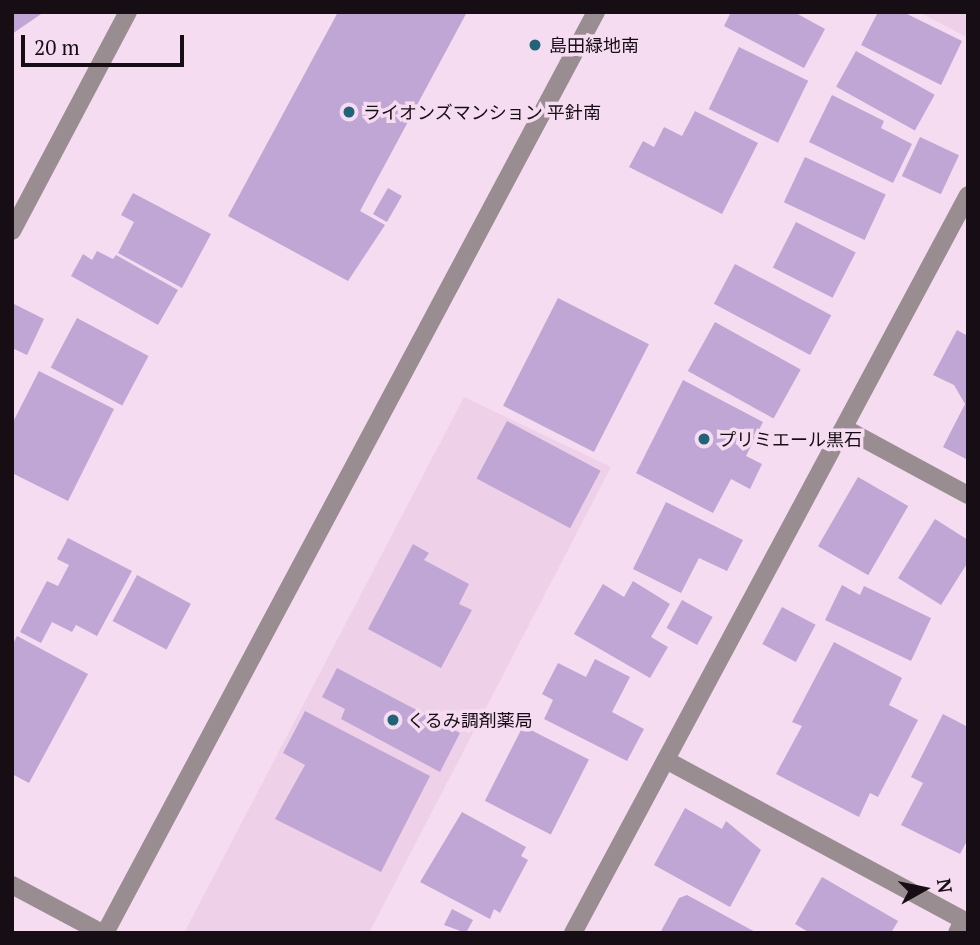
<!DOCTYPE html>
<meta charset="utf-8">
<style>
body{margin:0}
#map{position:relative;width:980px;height:945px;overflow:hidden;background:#f5dcf0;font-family:"PT Serif","Noto Sans JP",serif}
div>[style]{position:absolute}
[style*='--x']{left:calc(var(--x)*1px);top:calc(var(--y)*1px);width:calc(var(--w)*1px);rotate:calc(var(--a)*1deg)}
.built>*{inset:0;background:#efd0e9}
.building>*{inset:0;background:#c0a6d4;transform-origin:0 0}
.minor>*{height:18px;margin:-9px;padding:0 9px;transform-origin:9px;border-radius:9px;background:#9a8d92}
.dots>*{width:19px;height:19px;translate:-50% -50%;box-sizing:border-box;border:4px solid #f5dcf0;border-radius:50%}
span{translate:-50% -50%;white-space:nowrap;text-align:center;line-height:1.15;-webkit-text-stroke:7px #f5dcf0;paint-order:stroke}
.poi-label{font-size:18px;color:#170e15}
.left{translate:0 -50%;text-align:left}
.frame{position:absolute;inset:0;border:14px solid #170e15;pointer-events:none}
.north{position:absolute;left:889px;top:854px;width:70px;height:70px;-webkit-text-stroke:5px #f5dcf0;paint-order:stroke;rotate:81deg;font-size:19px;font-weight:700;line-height:28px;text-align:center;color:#170e15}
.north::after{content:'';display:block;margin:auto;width:24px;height:32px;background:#170e15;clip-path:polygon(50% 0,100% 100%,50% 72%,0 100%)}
.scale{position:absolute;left:21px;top:35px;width:163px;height:32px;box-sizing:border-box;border:4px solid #170e15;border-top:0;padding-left:9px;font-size:21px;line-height:24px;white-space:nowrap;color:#170e15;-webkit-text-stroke:5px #f5dcf0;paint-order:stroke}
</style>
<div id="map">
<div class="built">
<div style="clip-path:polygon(919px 12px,968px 12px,968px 38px)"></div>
<div style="clip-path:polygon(464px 397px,611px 467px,369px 933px,184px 933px)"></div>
</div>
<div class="building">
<div style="clip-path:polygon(12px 12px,44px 12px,12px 34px)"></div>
<div style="clip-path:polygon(338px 12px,467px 12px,360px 211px,385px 225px,348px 281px,228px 216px)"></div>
<div style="clip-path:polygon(731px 12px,794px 12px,825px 29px,804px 68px,724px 26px)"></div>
<div style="clip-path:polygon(878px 12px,903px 12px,962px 41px,941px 85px,861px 45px)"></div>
<div style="left:739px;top:47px;width:77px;height:69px;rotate:26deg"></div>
<div style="left:856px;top:51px;width:90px;height:41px;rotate:29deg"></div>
<div style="clip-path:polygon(832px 95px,884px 121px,881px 128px,912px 144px,893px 183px,809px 142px)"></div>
<div style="clip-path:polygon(695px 111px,758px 143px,722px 214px,629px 167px,643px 141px,654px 147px,664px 127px,682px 136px)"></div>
<div style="left:920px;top:137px;width:43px;height:43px;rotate:25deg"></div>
<div style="left:805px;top:157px;width:89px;height:50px;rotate:25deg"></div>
<div style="left:388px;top:188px;width:16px;height:30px;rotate:30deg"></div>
<div style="clip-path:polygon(133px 193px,211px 234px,182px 288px,118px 253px,134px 222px,121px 215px)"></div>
<div style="left:796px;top:222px;width:67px;height:51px;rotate:27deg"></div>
<div style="clip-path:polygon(97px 251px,113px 259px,116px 255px,178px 290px,158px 325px,71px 276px,83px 254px,92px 260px)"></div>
<div style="left:735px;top:264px;width:109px;height:45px;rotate:28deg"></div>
<div style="left:558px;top:298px;width:102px;height:121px;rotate:27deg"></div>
<div style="clip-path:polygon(12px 303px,44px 319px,27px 355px,12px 348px)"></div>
<div style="left:77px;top:318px;width:81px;height:56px;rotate:28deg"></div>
<div style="left:715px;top:322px;width:98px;height:56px;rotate:29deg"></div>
<div style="clip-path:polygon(957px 330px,968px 336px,968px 460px,943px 447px,965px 404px,954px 385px,933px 375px)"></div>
<div style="clip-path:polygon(39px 371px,114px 409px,68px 501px,12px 473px,12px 424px)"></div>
<div style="clip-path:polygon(683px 380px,763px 422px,746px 456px,762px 464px,750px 489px,731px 479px,713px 513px,636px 473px)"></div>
<div style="left:507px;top:421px;width:106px;height:65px;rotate:28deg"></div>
<div style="left:858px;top:477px;width:58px;height:80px;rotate:30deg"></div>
<div style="clip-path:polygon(666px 502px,743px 540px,727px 571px,699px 558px,681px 593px,633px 569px)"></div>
<div style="clip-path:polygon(935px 519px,968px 540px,968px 562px,941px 605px,898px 578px)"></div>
<div style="clip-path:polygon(68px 538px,132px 571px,97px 636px,76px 625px,72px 632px,52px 622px,41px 643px,20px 632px,47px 581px,58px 586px,69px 565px,57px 559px)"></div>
<div style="clip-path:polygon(413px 544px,429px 553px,424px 560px,469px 584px,459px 604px,472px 610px,441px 668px,368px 629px)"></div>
<div style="left:137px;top:575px;width:61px;height:52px;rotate:28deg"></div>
<div style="clip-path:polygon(633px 581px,670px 604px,651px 637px,668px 647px,650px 678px,574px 634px,603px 584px,624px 597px)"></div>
<div style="clip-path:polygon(842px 585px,860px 595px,864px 586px,931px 618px,911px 661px,825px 620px)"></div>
<div style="left:682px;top:600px;width:35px;height:32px;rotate:29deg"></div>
<div style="left:782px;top:607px;width:38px;height:42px;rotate:28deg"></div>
<div style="clip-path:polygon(17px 636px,88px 674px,29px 783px,12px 774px,12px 646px)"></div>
<div style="clip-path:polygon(834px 642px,902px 678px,889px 705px,918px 720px,878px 797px,870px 793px,859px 817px,776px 774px,802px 726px,792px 722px)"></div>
<div style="clip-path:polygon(595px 659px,630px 677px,612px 712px,644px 729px,627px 761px,544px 719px,553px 700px,542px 694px,558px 663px,586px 677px)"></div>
<div style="clip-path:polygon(337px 668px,460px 733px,440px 772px,341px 719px,345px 709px,322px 697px)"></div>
<div style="clip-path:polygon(305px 711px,430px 776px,381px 872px,275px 819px,305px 765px,283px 753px)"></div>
<div style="clip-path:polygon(943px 714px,968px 727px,968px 839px,960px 854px,901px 825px,923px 783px,911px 777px)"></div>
<div style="left:523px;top:726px;width:74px;height:84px;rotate:27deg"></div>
<div style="clip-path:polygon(685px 808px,722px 829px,726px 821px,761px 850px,730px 907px,654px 865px)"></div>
<div style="clip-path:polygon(462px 812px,526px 847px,521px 856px,528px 860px,500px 913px,494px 909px,490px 919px,420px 882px)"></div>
<div style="clip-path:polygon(822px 877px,898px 921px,891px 933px,810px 933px,795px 924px)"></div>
<div style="clip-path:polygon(687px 895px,757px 933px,660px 933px,679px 898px)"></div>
<div style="clip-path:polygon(452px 909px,473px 920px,466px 933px,444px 925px)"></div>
</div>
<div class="minor">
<div style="--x:12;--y:231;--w:248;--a:-62.1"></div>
<div style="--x:844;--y:428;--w:141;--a:28.4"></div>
<div style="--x:666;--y:760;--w:337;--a:28.3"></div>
<div style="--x:963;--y:920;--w:14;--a:115"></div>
<div style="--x:12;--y:885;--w:102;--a:28.1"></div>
<div style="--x:105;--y:933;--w:1044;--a:-61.94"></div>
<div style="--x:573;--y:933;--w:837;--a:-61.84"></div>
</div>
<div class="dots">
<div style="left:535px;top:45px;background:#216377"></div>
<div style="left:349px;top:112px;background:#216377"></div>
<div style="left:704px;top:439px;background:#216377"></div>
<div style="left:393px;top:720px;background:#216377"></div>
</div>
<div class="poi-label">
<span class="left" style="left:549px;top:45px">島田緑地南</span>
<span class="left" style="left:363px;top:112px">ライオンズマンション 平針南</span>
<span class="left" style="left:718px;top:439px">プリミエール黒石</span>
<span class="left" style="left:407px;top:720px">くるみ調剤薬局</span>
</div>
<div class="frame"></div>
<div class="north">N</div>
<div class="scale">20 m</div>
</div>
